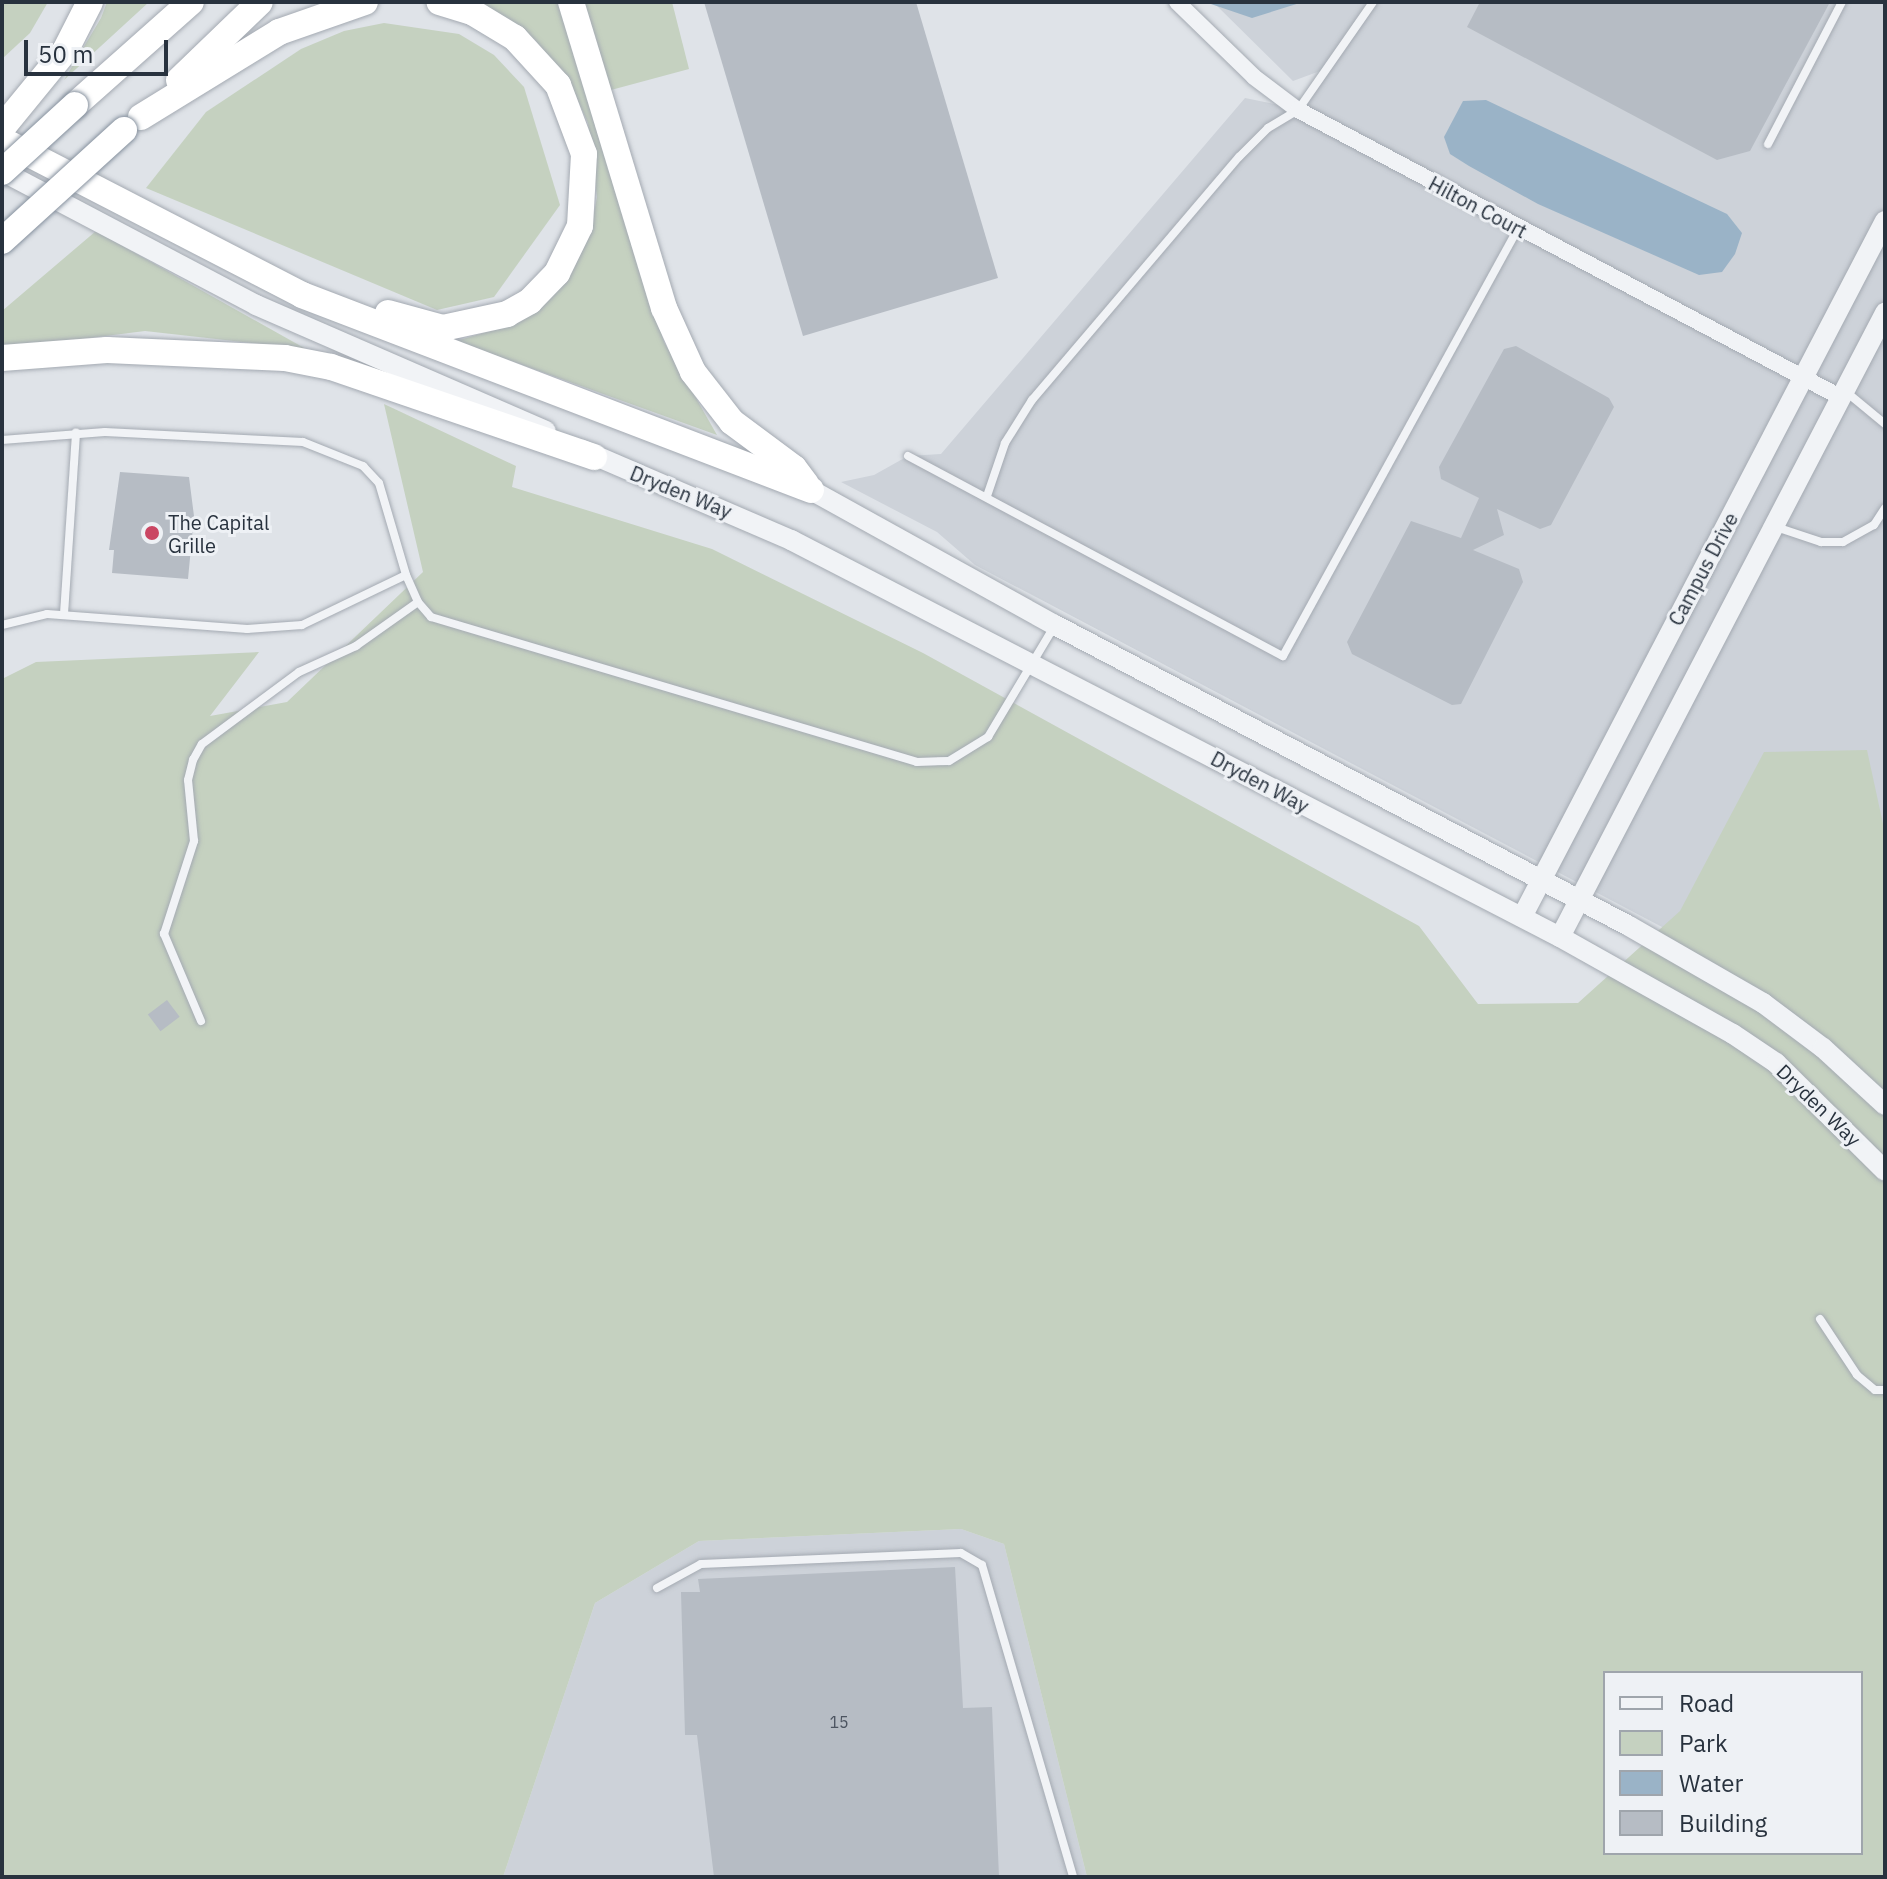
<!DOCTYPE html>
<style>
body{margin:0}
#map{position:relative;width:1887px;height:1879px;overflow:hidden;background:#dfe3e8;font-family:"IBM Plex Sans",sans-serif}
div>[style]{position:absolute}
[style*='--x']{left:calc(var(--x)*1px);top:calc(var(--y)*1px);width:calc(var(--w)*1px);rotate:calc(var(--a)*1deg)}
.built>*{inset:0;background:#cdd2d9}
.green>*{inset:0;background:#c5d1c0}
.water>*{inset:0;background:#9ab3c7}
.building>*{inset:0;background:#b6bcc4;transform-origin:0 0}
.roads{filter:drop-shadow(0 0 2px #a4aab2) drop-shadow(0 0 2px #a4aab2)}
.service>*{height:8px;margin:-4px;padding:0 4px;transform-origin:4px;border-radius:4px;background:#f1f3f6}
.minor>*{height:16px;margin:-8px;padding:0 8px;transform-origin:8px;border-radius:8px;background:#f1f3f6}
.tertiary>*{height:20px;margin:-10px;padding:0 10px;transform-origin:10px;border-radius:10px;background:#f1f3f6}
.trunk>*{height:26px;margin:-13px;padding:0 13px;transform-origin:13px;border-radius:13px;background:#fff}
.bridges{filter:drop-shadow(0 0 2px #86919e) drop-shadow(0 0 2px #86919e)}
.trunk-bridge>*{height:26px;margin:-13px;padding:0 13px;transform-origin:13px;border-radius:13px;background:#fff}
.dots>*{width:22px;height:22px;translate:-50% -50%;box-sizing:border-box;border:4px solid #eef1f5;border-radius:50%}
span{translate:-50% -50%;white-space:nowrap;text-align:center;line-height:1.15;-webkit-text-stroke:6px #eef1f5;paint-order:stroke}
.number-label{font-size:16px;color:#4c5460}
.number-label span{-webkit-text-stroke-width:0}
.street-label{font-size:20px;color:#28323e}
.poi-label{font-size:20px;color:#28323e}
.left{translate:0 -50%;text-align:left}
.frame{position:absolute;inset:0;border:4px solid #28323e;pointer-events:none}
.legend{position:absolute;left:1603px;top:1671px;width:260px;height:184px;box-sizing:border-box;background:#eef1f5;border:2px solid #9fa5ac;margin:0;padding:10px 14px;list-style:none;font-size:24px;color:#28323e}
.legend li{display:flex;align-items:center;gap:16px;height:40px}
.legend b{width:40px;border:2px solid #9fa5ac}
.scale{position:absolute;left:24px;top:40px;width:144px;height:36px;box-sizing:border-box;border:4px solid #28323e;border-top:0;padding-left:10px;font-size:24px;line-height:28px;white-space:nowrap;color:#28323e;-webkit-text-stroke:6px #eef1f5;paint-order:stroke}
</style>
<div id="map">
<div class="built">
<div style="clip-path:polygon(1213px 2px,1885px 2px,1885px 1081px,1753px 975px,975px 565px,937px 532px,841px 482px,874px 475px,908px 456px,941px 454px,1245px 98px,1298px 109px,1320px 71px,1293px 81px)"></div>
<div style="clip-path:polygon(961px 1529px,1004px 1544px,1087px 1877px,503px 1877px,595px 1603px,699px 1541px)"></div>
</div>
<div class="green">
<div style="clip-path:polygon(2px 2px,48px 2px,30px 33px,2px 59px)"></div>
<div style="clip-path:polygon(107px 2px,149px 2px,64px 80px,101px 18px)"></div>
<div style="clip-path:polygon(478px 2px,560px 2px,664px 342px,717px 435px,456px 341px,511px 325px,591px 229px,597px 197px,588px 123px,570px 83px,535px 40px)"></div>
<div style="clip-path:polygon(584px 2px,672px 2px,689px 69px,611px 90px)"></div>
<div style="clip-path:polygon(384px 23px,459px 34px,494px 55px,524px 87px,560px 205px,494px 297px,437px 310px,146px 188px,206px 112px,301px 49px,344px 31px)"></div>
<div style="clip-path:polygon(96px 231px,306px 349px,145px 331px,2px 349px,2px 311px)"></div>
<div style="clip-path:polygon(evenodd,384px 404px,516px 466px,512px 487px,712px 549px,923px 653px,1419px 926px,1478px 1004px,1578px 1003px,1680px 911px,1764px 752px,1867px 750px,1885px 833px,1885px 1877px,1087px 1877px,1004px 1544px,961px 1529px,699px 1541px,595px 1603px,503px 1877px,2px 1877px,2px 679px,36px 662px,259px 652px,210px 716px,287px 702px,423px 572px,384px 404px,1605px 1673px,1861px 1673px,1861px 1853px,1605px 1853px,1605px 1673px)"></div>
</div>
<div class="water">
<div style="clip-path:polygon(1205px 2px,1303px 2px,1252px 18px)"></div>
<div style="clip-path:polygon(1486px 100px,1727px 214px,1742px 233px,1735px 254px,1722px 272px,1699px 275px,1538px 204px,1469px 166px,1450px 154px,1444px 137px,1463px 101px)"></div>
</div>
<div class="building">
<div style="clip-path:polygon(704px 2px,916px 2px,998px 278px,803px 336px)"></div>
<div style="clip-path:polygon(1480px 2px,1830px 2px,1750px 151px,1717px 160px,1467px 27px)"></div>
<div style="clip-path:polygon(1516px 346px,1609px 398px,1614px 407px,1551px 525px,1540px 529px,1497px 509px,1504px 535px,1473px 550px,1519px 569px,1523px 582px,1461px 704px,1452px 705px,1352px 654px,1347px 642px,1411px 521px,1461px 538px,1479px 498px,1441px 479px,1439px 467px,1504px 349px)"></div>
<div style="clip-path:polygon(120px 472px,189px 477px,194px 516px,188px 579px,112px 573px,114px 550px,109px 550px)"></div>
<div style="left:167px;top:1000px;width:21px;height:24px;rotate:53deg"></div>
<div style="clip-path:polygon(955px 1567px,963px 1708px,992px 1707px,999px 1877px,714px 1877px,697px 1735px,685px 1735px,681px 1592px,700px 1592px,698px 1579px)"></div>
</div>
<div class="roads">
<div class="service">
<div style="--x:1768;--y:144;--w:160;--a:-62.5"></div>
<div style="--x:1845;--y:391;--w:52;--a:39.5"></div>
<div style="--x:2;--y:440;--w:103;--a:-4.4"></div>
<div style="--x:105;--y:432;--w:198;--a:2.9"></div>
<div style="--x:303;--y:442;--w:65;--a:21.8"></div>
<div style="--x:363;--y:466;--w:23;--a:47"></div>
<div style="--x:379;--y:483;--w:96;--a:73.6"></div>
<div style="--x:406;--y:575;--w:30;--a:66"></div>
<div style="--x:418;--y:602;--w:20;--a:49"></div>
<div style="--x:431;--y:617;--w:507;--a:16.61"></div>
<div style="--x:917;--y:762;--w:32;--a:-2"></div>
<div style="--x:949;--y:761;--w:46;--a:-31.6"></div>
<div style="--x:988;--y:737;--w:131;--a:-59.1"></div>
<div style="--x:908;--y:456;--w:425;--a:28.1"></div>
<div style="--x:1283;--y:656;--w:488;--a:-61.2"></div>
<div style="--x:987;--y:496;--w:56;--a:-71.2"></div>
<div style="--x:1005;--y:443;--w:51;--a:-57.9"></div>
<div style="--x:1032;--y:400;--w:319;--a:-49.6"></div>
<div style="--x:1239;--y:157;--w:41;--a:-45"></div>
<div style="--x:1268;--y:128;--w:35;--a:-31"></div>
<div style="--x:1298;--y:110;--w:131;--a:-55.2"></div>
<div style="--x:1773;--y:526;--w:51;--a:18.4"></div>
<div style="--x:1821;--y:542;--w:22;--a:0"></div>
<div style="--x:1843;--y:542;--w:35;--a:-29"></div>
<div style="--x:1874;--y:525;--w:20;--a:-57"></div>
<div style="--x:64;--y:614;--w:182;--a:-86.2"></div>
<div style="--x:2;--y:625;--w:46;--a:-13.7"></div>
<div style="--x:47;--y:614;--w:201;--a:4.3"></div>
<div style="--x:247;--y:629;--w:55;--a:-4.2"></div>
<div style="--x:302;--y:625;--w:115;--a:-25.7"></div>
<div style="--x:201;--y:1021;--w:95;--a:-113"></div>
<div style="--x:164;--y:934;--w:98;--a:-72.1"></div>
<div style="--x:194;--y:841;--w:61;--a:-95.6"></div>
<div style="--x:188;--y:780;--w:21;--a:-76"></div>
<div style="--x:193;--y:760;--w:18;--a:-61"></div>
<div style="--x:202;--y:744;--w:121;--a:-36.6"></div>
<div style="--x:299;--y:672;--w:63;--a:-24.5"></div>
<div style="--x:356;--y:646;--w:76;--a:-35.4"></div>
<div style="--x:1820;--y:1319;--w:67;--a:56.5"></div>
<div style="--x:1857;--y:1375;--w:23;--a:40"></div>
<div style="--x:1875;--y:1390;--w:10;--a:0"></div>
<div style="--x:657;--y:1588;--w:50;--a:-28.6"></div>
<div style="--x:701;--y:1564;--w:260;--a:-2.4"></div>
<div style="--x:961;--y:1553;--w:24;--a:30"></div>
<div style="--x:982;--y:1565;--w:325;--a:73.7"></div>
</div>
<div class="minor">
<div style="--x:1177;--y:2;--w:107;--a:44.2"></div>
<div style="--x:1254;--y:77;--w:55;--a:36.9"></div>
<div style="--x:1298;--y:110;--w:613;--a:27.9"></div>
</div>
<div class="tertiary">
<div style="--x:2;--y:171;--w:287;--a:27.8"></div>
<div style="--x:256;--y:305;--w:316;--a:23.5"></div>
<div style="--x:582;--y:450;--w:228;--a:23.3"></div>
<div style="--x:791;--y:540;--w:865;--a:27.31"></div>
<div style="--x:1560;--y:937;--w:198;--a:29.3"></div>
<div style="--x:1733;--y:1034;--w:52;--a:34"></div>
<div style="--x:1776;--y:1063;--w:153;--a:44.7"></div>
<div style="--x:811;--y:490;--w:279;--a:29"></div>
<div style="--x:1055;--y:625;--w:648;--a:27.67"></div>
<div style="--x:1629;--y:926;--w:155;--a:29.9"></div>
<div style="--x:1763;--y:1003;--w:75;--a:36.9"></div>
<div style="--x:1823;--y:1048;--w:84;--a:42.6"></div>
<div style="--x:1522;--y:917;--w:785;--a:-62.46"></div>
<div style="--x:1560;--y:937;--w:704;--a:-62.49"></div>
</div>
<div class="trunk">
<div style="--x:571;--y:2;--w:320;--a:73.1"></div>
<div style="--x:664;--y:308;--w:70;--a:65.6"></div>
<div style="--x:693;--y:372;--w:63;--a:52"></div>
<div style="--x:732;--y:422;--w:77;--a:36.6"></div>
<div style="--x:794;--y:468;--w:20;--a:53"></div>
<div style="--x:179;--y:80;--w:112;--a:-43.9"></div>
<div style="--x:75;--y:105;--w:155;--a:-41.6"></div>
<div style="--x:141;--y:117;--w:162;--a:-31.6"></div>
<div style="--x:279;--y:32;--w:91;--a:-19.2"></div>
<div style="--x:2;--y:128;--w:99;--a:-50.7"></div>
<div style="--x:65;--y:51;--w:55;--a:-63"></div>
<div style="--x:2;--y:140;--w:338;--a:27.3"></div>
<div style="--x:302;--y:295;--w:545;--a:20.96"></div>
<div style="--x:388;--y:313;--w:57;--a:15.3"></div>
<div style="--x:443;--y:328;--w:66;--a:-12.3"></div>
<div style="--x:507;--y:314;--w:26;--a:-29"></div>
<div style="--x:530;--y:301;--w:39;--a:-46"></div>
<div style="--x:557;--y:273;--w:52;--a:-63.9"></div>
<div style="--x:580;--y:226;--w:72;--a:-86.8"></div>
<div style="--x:584;--y:154;--w:74;--a:-110.6"></div>
<div style="--x:558;--y:85;--w:64;--a:-132.5"></div>
<div style="--x:515;--y:38;--w:50;--a:-148.8"></div>
<div style="--x:472;--y:12;--w:34;--a:-163"></div>
<div style="--x:2;--y:358;--w:105;--a:-4.4"></div>
<div style="--x:107;--y:350;--w:178;--a:2.6"></div>
<div style="--x:285;--y:358;--w:47;--a:11.1"></div>
<div style="--x:331;--y:367;--w:278;--a:18.9"></div>
</div>
</div>
<div class="bridges">
<div class="trunk-bridge">
<div style="--x:2;--y:172;--w:99;--a:-42.5"></div>
<div style="--x:2;--y:241;--w:165;--a:-42.3"></div>
</div>
</div>
<div class="dots">
<div style="left:152px;top:533px;background:#ca4663"></div>
</div>
<div class="number-label">
<span style="left:839px;top:1722px">15</span>
</div>
<div class="street-label">
<span style="left:1478px;top:207px;rotate:28deg">Hilton Court</span>
<span style="left:681px;top:492px;rotate:22deg">Dryden Way</span>
<span style="left:1703px;top:569px;rotate:-62deg">Campus Drive</span>
<span style="left:1260px;top:782px;rotate:28deg">Dryden Way</span>
<span style="left:1819px;top:1105px;rotate:44deg">Dryden Way</span>
</div>
<div class="poi-label">
<span class="left" style="left:168px;top:534px">The Capital<br>Grille</span>
</div>
<div class="frame"></div>
<ul class="legend">
<li><b style="height:10px;background:#f1f3f6"></b>Road</li>
<li><b style="height:22px;background:#c5d1c0"></b>Park</li>
<li><b style="height:22px;background:#9ab3c7"></b>Water</li>
<li><b style="height:22px;background:#b6bcc4"></b>Building</li>
</ul>
<div class="scale">50 m</div>
</div>
